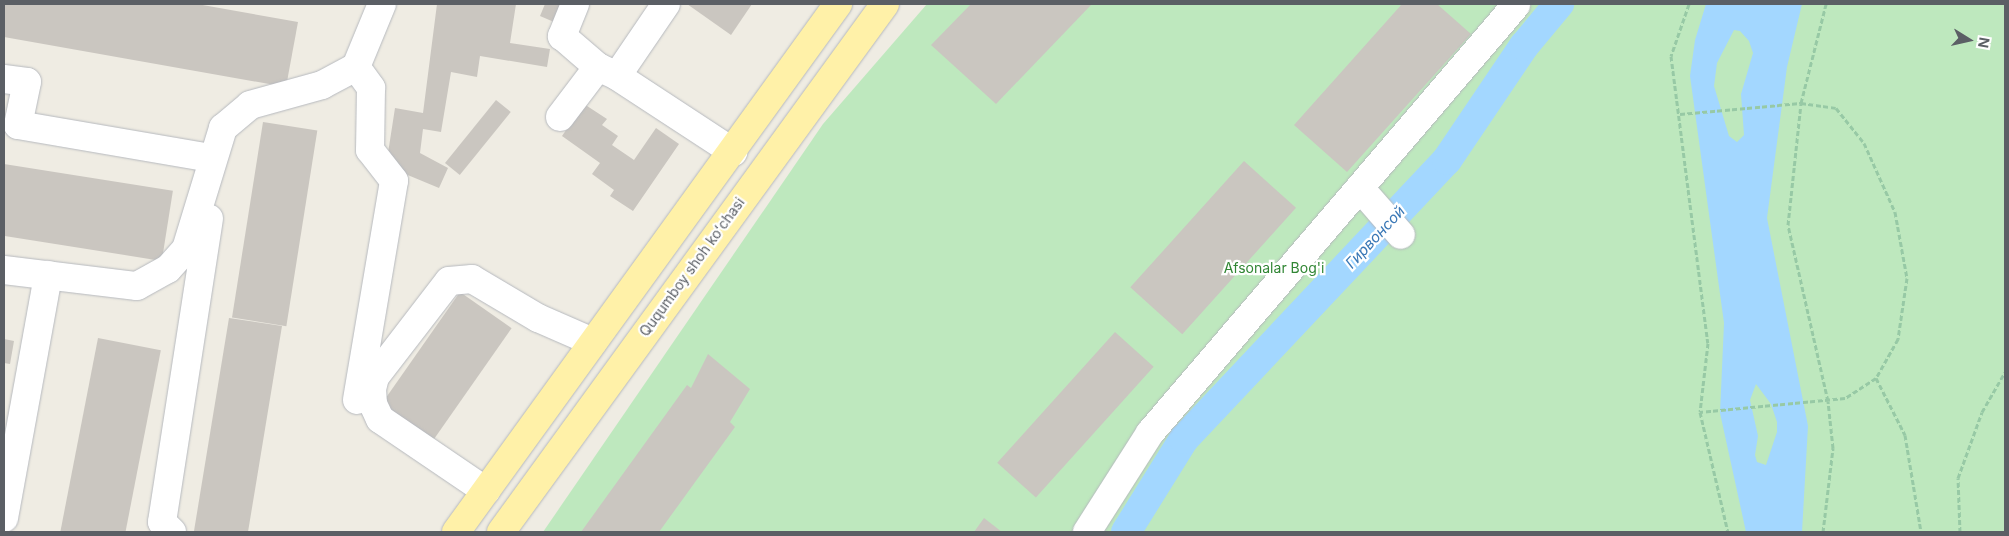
<!DOCTYPE html>
<meta charset="utf-8">
<style>
body{margin:0}
#map{position:relative;width:2009px;height:536px;overflow:hidden;background:#efece3;font-family:Inter,sans-serif}
div>[style]{position:absolute}
[style*='--x']{left:calc(var(--x)*1px);top:calc(var(--y)*1px);width:calc(var(--w)*1px);rotate:calc(var(--a)*1deg)}
.green>*{inset:0;background:#bee8be}
.water>*{inset:0;background:#a3d7ff}
.canal>*{height:30px;margin:-15px;padding:0 15px;transform-origin:15px;border-radius:15px;background:#a3d7ff}
.building>*{inset:0;background:#cac6c0;transform-origin:0 0}
.path>*{height:3px;margin-top:-1.5px;transform-origin:0;background:repeating-linear-gradient(90deg,#97c9a5 0 5px,transparent 0 7.5px)}
.roads{filter:drop-shadow(0 0 1px #b6b9be) drop-shadow(0 0 1px #b6b9be)}
.minor>*{height:28px;margin:-14px;padding:0 14px;transform-origin:14px;border-radius:14px;background:#fff}
.major>*{height:28px;margin:-14px;padding:0 14px;transform-origin:14px;border-radius:14px;background:#fff1a8}
span{translate:-50% -50%;white-space:nowrap;text-align:center;line-height:1.15;-webkit-text-stroke:4.5px #fff;paint-order:stroke}
.street-label{font-size:14px;color:#5b5f65}
.park-label{font-size:14px;color:#318634}
.water-label{font-size:15px;color:#3a78b6;font-style:italic}
.frame{position:absolute;inset:0;border:5px solid #5b5f65;pointer-events:none}
.north{position:absolute;left:1944px;top:15px;width:50px;height:50px;-webkit-text-stroke:4px #fff;paint-order:stroke;rotate:100deg;font-size:14px;font-weight:700;line-height:20px;text-align:center;color:#5b5f65}
.north::after{content:'';display:block;margin:auto;width:18px;height:22px;background:#5b5f65;clip-path:polygon(50% 0,100% 100%,50% 72%,0 100%)}
</style>
<div id="map">
<div class="green">
<div style="clip-path:polygon(927px 4px,2005px 4px,2005px 532px,543px 532px,823px 124px)"></div>
</div>
<div class="water">
<div style="clip-path:polygon(evenodd,1706px 4px,1802px 4px,1787px 67px,1767px 218px,1808px 426px,1802px 532px,1746px 532px,1720px 413px,1724px 323px,1690px 76px,1695px 40px,1706px 4px,1734px 30px,1740px 31px,1749px 41px,1753px 53px,1741px 94px,1744px 135px,1737px 142px,1729px 136px,1714px 86px,1717px 63px,1734px 30px,1706px 4px,1756px 384px,1771px 404px,1777px 422px,1777px 432px,1766px 465px,1757px 462px,1755px 455px,1758px 436px,1750px 400px,1756px 384px)"></div>
</div>
<div class="canal">
<div style="--x:1126;--y:532;--w:110;--a:-58.1"></div>
<div style="--x:1184;--y:439;--w:383;--a:-46.7"></div>
<div style="--x:1447;--y:160;--w:138;--a:-56"></div>
<div style="--x:1524;--y:46;--w:55;--a:-50.2"></div>
</div>
<div class="building">
<div style="clip-path:polygon(4px 4px,197px 4px,298px 22px,286px 87px,4px 37px)"></div>
<div style="clip-path:polygon(437px 4px,516px 4px,510px 43px,550px 49px,547px 67px,480px 56px,477px 77px,451px 72px,441px 132px,423px 129px,420px 153px,448px 168px,439px 188px,386px 166px,395px 108px,423px 113px)"></div>
<div style="clip-path:polygon(545px 4px,570px 4px,561px 25px,540px 16px)"></div>
<div style="clip-path:polygon(687px 4px,752px 4px,731px 35px)"></div>
<div style="clip-path:polygon(971px 4px,1092px 4px,996px 104px,931px 45px)"></div>
<div style="clip-path:polygon(1402px 4px,1437px 4px,1471px 34px,1347px 172px,1294px 125px)"></div>
<div style="left:496px;top:100px;width:19px;height:81px;rotate:39deg"></div>
<div style="clip-path:polygon(584px 104px,607px 119px,602px 125px,618px 136px,612px 145px,634px 160px,656px 128px,679px 144px,633px 211px,610px 196px,614px 190px,592px 174px,600px 163px,562px 136px)"></div>
<div style="left:263px;top:122px;width:55px;height:198px;rotate:9deg"></div>
<div style="left:1244px;top:161px;width:70px;height:170px;rotate:42deg"></div>
<div style="left:4px;top:164px;width:171px;height:71px;rotate:9deg"></div>
<div style="left:460px;top:292px;width:63px;height:141px;rotate:35deg"></div>
<div style="clip-path:polygon(229px 318px,282px 326px,248px 532px,202px 532px,194px 531px)"></div>
<div style="left:1115px;top:332px;width:52px;height:176px;rotate:42deg"></div>
<div style="left:98px;top:338px;width:64px;height:197px;rotate:11deg"></div>
<div style="clip-path:polygon(4px 339px,14px 341px,10px 364px,4px 363px)"></div>
<div style="clip-path:polygon(708px 354px,750px 389px,730px 422px,735px 427px,659px 532px,581px 532px,687px 385px,691px 388px)"></div>
<div style="clip-path:polygon(984px 518px,1002px 532px,974px 532px)"></div>
</div>
<div class="path">
<div style="--x:1689;--y:4;--w:55;--a:109.1"></div>
<div style="--x:1671;--y:56;--w:289;--a:82.7"></div>
<div style="--x:1708;--y:343;--w:69;--a:96.6"></div>
<div style="--x:1700;--y:412;--w:123;--a:76.9"></div>
<div style="--x:1680;--y:114;--w:121;--a:-5.2"></div>
<div style="--x:1801;--y:103;--w:35;--a:8"></div>
<div style="--x:1836;--y:108;--w:45;--a:51.3"></div>
<div style="--x:1864;--y:143;--w:76;--a:65.8"></div>
<div style="--x:1895;--y:212;--w:67;--a:79.7"></div>
<div style="--x:1907;--y:278;--w:62;--a:98.4"></div>
<div style="--x:1898;--y:339;--w:45;--a:119.4"></div>
<div style="--x:1876;--y:378;--w:37;--a:147"></div>
<div style="--x:1845;--y:398;--w:146;--a:174.5"></div>
<div style="--x:1876;--y:378;--w:64;--a:63"></div>
<div style="--x:1905;--y:435;--w:98;--a:80.6"></div>
<div style="--x:1823;--y:532;--w:85;--a:-83.2"></div>
<div style="--x:1833;--y:448;--w:47;--a:-96.1"></div>
<div style="--x:1828;--y:401;--w:180;--a:-102.8"></div>
<div style="--x:1788;--y:225;--w:123;--a:-83.9"></div>
<div style="--x:1801;--y:103;--w:102;--a:-75.8"></div>
<div style="--x:1960;--y:532;--w:54;--a:-92.1"></div>
<div style="--x:1958;--y:478;--w:70;--a:-70"></div>
<div style="--x:1982;--y:412;--w:46;--a:-60.1"></div>
</div>
<div class="roads">
<div class="minor">
<div style="--x:575;--y:4;--w:35;--a:112"></div>
<div style="--x:562;--y:36;--w:48;--a:40.7"></div>
<div style="--x:356;--y:67;--w:26;--a:54"></div>
<div style="--x:371;--y:88;--w:62;--a:90.9"></div>
<div style="--x:370;--y:150;--w:39;--a:52"></div>
<div style="--x:394;--y:181;--w:222;--a:99.6"></div>
<div style="--x:617;--y:76;--w:87;--a:-55.8"></div>
<div style="--x:4;--y:79;--w:23;--a:7"></div>
<div style="--x:27;--y:82;--w:44;--a:101.8"></div>
<div style="--x:18;--y:125;--w:197;--a:9.7"></div>
<div style="--x:560;--y:117;--w:63;--a:-52.8"></div>
<div style="--x:598;--y:67;--w:21;--a:25"></div>
<div style="--x:617;--y:76;--w:139;--a:33.2"></div>
<div style="--x:1360;--y:188;--w:62;--a:48.9"></div>
<div style="--x:4;--y:270;--w:134;--a:6.9"></div>
<div style="--x:137;--y:286;--w:35;--a:-29"></div>
<div style="--x:168;--y:269;--w:27;--a:-48"></div>
<div style="--x:186;--y:249;--w:127;--a:-73"></div>
<div style="--x:223;--y:128;--w:35;--a:-40"></div>
<div style="--x:250;--y:105;--w:75;--a:-15.5"></div>
<div style="--x:322;--y:85;--w:38;--a:-28"></div>
<div style="--x:356;--y:67;--w:68;--a:-67.6"></div>
<div style="--x:486;--y:491;--w:128;--a:-145.8"></div>
<div style="--x:380;--y:419;--w:17;--a:-115"></div>
<div style="--x:373;--y:404;--w:15;--a:-94"></div>
<div style="--x:372;--y:389;--w:12;--a:-76"></div>
<div style="--x:375;--y:377;--w:121;--a:-52.4"></div>
<div style="--x:449;--y:281;--w:23;--a:-5"></div>
<div style="--x:472;--y:279;--w:77;--a:30.6"></div>
<div style="--x:538;--y:318;--w:60;--a:23.6"></div>
<div style="--x:4;--y:518;--w:247;--a:-79.7"></div>
<div style="--x:172;--y:532;--w:14;--a:-135"></div>
<div style="--x:162;--y:522;--w:307;--a:-81.2"></div>
<div style="--x:1087;--y:532;--w:117;--a:-57.5"></div>
<div style="--x:1150;--y:433;--w:563;--a:-49.46"></div>
</div>
<div class="major">
<div style="--x:456;--y:532;--w:652;--a:-54.11"></div>
<div style="--x:501;--y:532;--w:653;--a:-53.97"></div>
</div>
</div>
<div class="street-label">
<span style="left:692px;top:267px;rotate:-54deg">Ququmboy shoh koʻchasi</span>
</div>
<div class="park-label">
<span style="left:1274px;top:268px">Afsonalar Bog'i</span>
</div>
<div class="water-label">
<span style="left:1375px;top:237px;rotate:-47deg">Гирвонсой</span>
</div>
<div class="frame"></div>
<div class="north">N</div>
</div>
